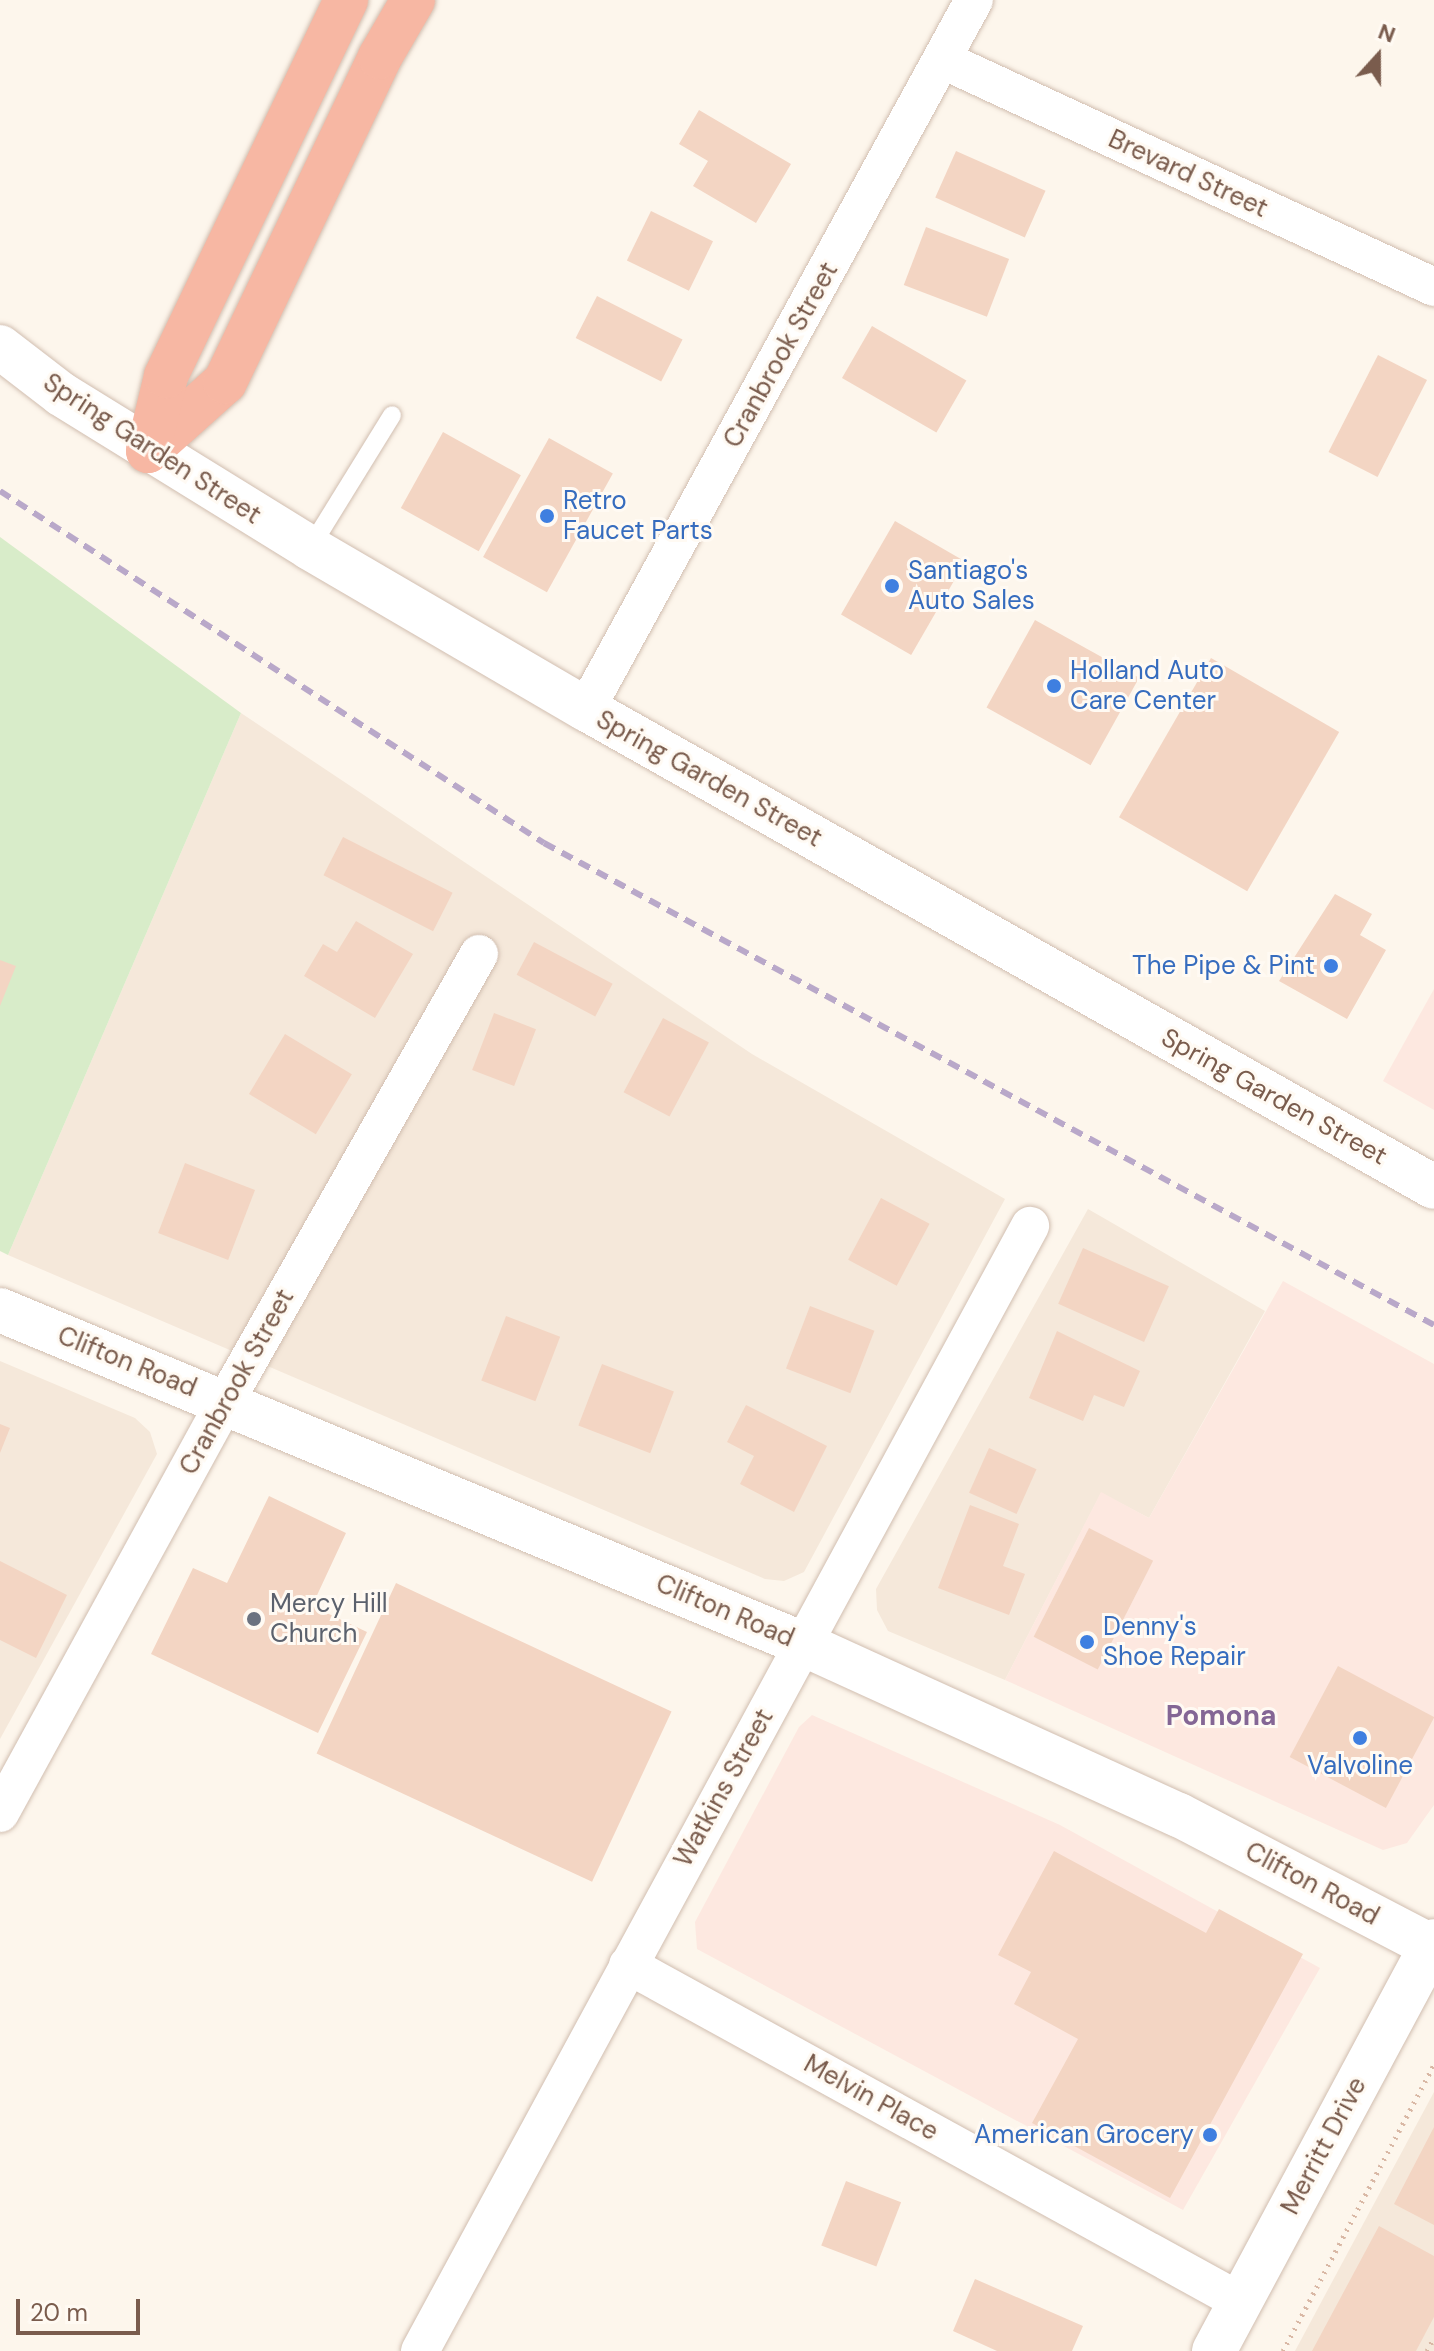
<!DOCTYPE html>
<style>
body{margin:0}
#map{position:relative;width:1434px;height:2351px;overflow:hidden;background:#fdf6ec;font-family:"DM Sans",sans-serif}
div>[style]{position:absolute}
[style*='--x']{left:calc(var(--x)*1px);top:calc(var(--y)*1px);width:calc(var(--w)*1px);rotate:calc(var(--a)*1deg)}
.residential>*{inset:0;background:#f5e8da}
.commercial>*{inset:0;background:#fde8e0}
.green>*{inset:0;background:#d8ecc9}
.building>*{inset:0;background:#f3d5c3;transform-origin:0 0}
.path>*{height:5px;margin-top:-2.5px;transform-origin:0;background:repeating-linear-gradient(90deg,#d9b8a5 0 2px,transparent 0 8px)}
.roads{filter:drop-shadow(0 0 2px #d1beb0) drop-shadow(0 0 2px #d1beb0)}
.service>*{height:18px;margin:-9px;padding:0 9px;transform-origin:9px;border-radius:9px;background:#fff}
.minor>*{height:38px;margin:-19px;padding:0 19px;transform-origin:19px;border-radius:19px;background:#fff}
.tertiary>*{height:44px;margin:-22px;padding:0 22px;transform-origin:22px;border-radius:22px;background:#fff}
.secondary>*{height:44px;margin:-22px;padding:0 22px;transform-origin:22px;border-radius:22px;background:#fff}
.motorway>*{height:44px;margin:-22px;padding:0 22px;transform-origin:22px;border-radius:22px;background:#f7b7a3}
.rail>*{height:6px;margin-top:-3px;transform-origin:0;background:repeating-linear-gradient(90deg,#b9a8c9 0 12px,transparent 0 20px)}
.dots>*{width:22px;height:22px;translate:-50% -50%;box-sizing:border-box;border:4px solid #fffaf3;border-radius:50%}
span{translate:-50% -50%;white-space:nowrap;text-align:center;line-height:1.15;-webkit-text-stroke:6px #fffaf3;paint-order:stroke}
.street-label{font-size:26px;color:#7a5c4d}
.shop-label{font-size:26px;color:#366cbe}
.left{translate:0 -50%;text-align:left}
.right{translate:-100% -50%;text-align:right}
.worship-label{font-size:26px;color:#5b616d}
.neighbourhood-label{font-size:28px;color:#846695;font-weight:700}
.north{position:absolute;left:1338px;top:16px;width:80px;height:80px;-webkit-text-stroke:6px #fffaf3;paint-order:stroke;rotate:21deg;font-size:22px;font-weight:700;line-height:32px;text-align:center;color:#7a5c4d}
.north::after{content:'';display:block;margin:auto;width:28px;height:36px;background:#7a5c4d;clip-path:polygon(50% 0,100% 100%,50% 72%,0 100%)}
.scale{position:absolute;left:16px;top:2299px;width:124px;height:36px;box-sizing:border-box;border:4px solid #7a5c4d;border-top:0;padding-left:10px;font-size:24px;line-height:28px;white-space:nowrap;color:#7a5c4d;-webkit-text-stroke:6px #fffaf3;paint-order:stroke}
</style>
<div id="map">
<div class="residential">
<div style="clip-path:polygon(241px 713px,752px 1054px,1005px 1199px,804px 1572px,784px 1581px,765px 1579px,8px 1255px)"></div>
<div style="clip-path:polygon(1088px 1209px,1265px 1311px,1149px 1518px,1101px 1493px,1005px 1680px,888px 1631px,877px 1610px,876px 1589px)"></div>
<div style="clip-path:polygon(0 1361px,135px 1418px,150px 1432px,157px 1454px,0 1739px)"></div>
<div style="clip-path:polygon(1434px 2092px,1434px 2351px,1295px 2351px)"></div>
</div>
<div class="commercial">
<div style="clip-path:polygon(1434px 989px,1434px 1110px,1383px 1081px)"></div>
<div style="clip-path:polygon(1283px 1281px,1434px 1364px,1434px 1805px,1407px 1843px,1383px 1850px,1005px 1680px,1101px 1492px,1149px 1518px)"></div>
<div style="clip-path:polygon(812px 1715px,1060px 1825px,1320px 1968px,1183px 2210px,697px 1949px,695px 1922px,799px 1727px)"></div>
</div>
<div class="green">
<div style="clip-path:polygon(0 537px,241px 713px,8px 1255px,0 1251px)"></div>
</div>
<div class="building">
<div style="clip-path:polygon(699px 110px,791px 164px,756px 223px,693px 186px,708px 161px,679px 144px)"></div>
<div style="left:956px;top:151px;width:98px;height:51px;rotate:24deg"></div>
<div style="left:651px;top:211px;width:69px;height:55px;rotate:26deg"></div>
<div style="left:926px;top:227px;width:89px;height:62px;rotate:21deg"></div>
<div style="left:597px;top:296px;width:96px;height:47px;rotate:27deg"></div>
<div style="left:872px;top:326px;width:109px;height:60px;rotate:30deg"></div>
<div style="left:1378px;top:355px;width:55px;height:109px;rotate:27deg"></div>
<div style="left:443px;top:432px;width:89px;height:87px;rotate:29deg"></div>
<div style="left:549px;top:438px;width:73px;height:136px;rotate:29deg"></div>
<div style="left:895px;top:521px;width:81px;height:108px;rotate:30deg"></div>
<div style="left:1035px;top:620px;width:119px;height:100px;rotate:29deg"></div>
<div style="left:1211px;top:658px;width:148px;height:184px;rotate:30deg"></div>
<div style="left:343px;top:837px;width:123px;height:43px;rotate:27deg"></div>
<div style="clip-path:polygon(1335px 894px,1372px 914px,1360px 935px,1386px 950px,1347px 1019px,1279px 981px)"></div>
<div style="clip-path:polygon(356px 921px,413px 954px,375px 1018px,304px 976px,323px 944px,337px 952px)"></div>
<div style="left:534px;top:942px;width:89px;height:37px;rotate:28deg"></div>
<div style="clip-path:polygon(0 960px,16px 966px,0 1006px)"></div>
<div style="left:494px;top:1013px;width:45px;height:61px;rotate:21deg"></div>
<div style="left:663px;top:1018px;width:52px;height:84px;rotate:28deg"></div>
<div style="left:285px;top:1034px;width:78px;height:70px;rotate:31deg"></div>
<div style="left:185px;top:1163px;width:75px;height:75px;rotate:21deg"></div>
<div style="left:881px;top:1198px;width:55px;height:70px;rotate:28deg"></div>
<div style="left:1083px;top:1248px;width:94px;height:61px;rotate:24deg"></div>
<div style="left:810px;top:1306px;width:69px;height:67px;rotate:21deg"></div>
<div style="left:506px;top:1316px;width:58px;height:69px;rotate:21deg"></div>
<div style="clip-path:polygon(1057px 1331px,1140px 1371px,1124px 1407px,1094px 1395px,1083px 1421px,1029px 1398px)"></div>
<div style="left:602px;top:1364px;width:77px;height:66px;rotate:21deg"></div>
<div style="clip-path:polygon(746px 1405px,827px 1446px,794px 1512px,740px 1484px,754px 1456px,727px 1442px)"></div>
<div style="clip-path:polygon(0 1424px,10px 1428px,0 1453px)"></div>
<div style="left:989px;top:1448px;width:52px;height:49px;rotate:24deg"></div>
<div style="clip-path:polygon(269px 1496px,346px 1533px,312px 1606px,367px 1632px,318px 1733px,151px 1654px,193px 1568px,227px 1583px)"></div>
<div style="clip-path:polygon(970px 1505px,1019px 1524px,1003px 1566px,1025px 1574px,1009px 1615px,938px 1588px)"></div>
<div style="left:1089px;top:1528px;width:72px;height:122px;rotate:27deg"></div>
<div style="clip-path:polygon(0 1561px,67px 1595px,36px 1658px,0 1640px)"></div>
<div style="left:396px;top:1583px;width:304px;height:188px;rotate:25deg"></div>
<div style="left:1338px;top:1666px;width:109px;height:103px;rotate:28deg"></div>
<div style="clip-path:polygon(1054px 1851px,1206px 1933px,1219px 1909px,1303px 1954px,1170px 2198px,1032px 2123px,1078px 2039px,1014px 2004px,1031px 1972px,998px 1955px)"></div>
<div style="clip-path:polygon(1434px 2127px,1434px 2225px,1394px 2204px)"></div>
<div style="left:846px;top:2181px;width:59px;height:69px;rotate:21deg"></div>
<div style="clip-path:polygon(1379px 2226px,1434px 2256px,1434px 2317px,1416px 2351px,1312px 2351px)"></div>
<div style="clip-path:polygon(975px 2279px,1083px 2326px,1072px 2351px,997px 2351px,953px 2331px)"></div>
</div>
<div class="path">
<div style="--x:1283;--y:2351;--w:323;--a:-62.2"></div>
<div style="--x:1427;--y:2351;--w:15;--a:-62"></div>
</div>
<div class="roads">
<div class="service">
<div style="--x:310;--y:548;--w:156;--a:-58.3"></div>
</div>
<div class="minor">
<div style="--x:943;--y:60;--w:541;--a:24.81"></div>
<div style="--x:586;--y:709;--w:808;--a:-61.31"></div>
<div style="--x:0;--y:1813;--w:469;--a:-61.3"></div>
<div style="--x:225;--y:1402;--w:515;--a:-60.45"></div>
<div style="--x:628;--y:1965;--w:700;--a:28.8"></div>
<div style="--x:420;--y:2351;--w:1280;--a:-61.53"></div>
</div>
<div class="tertiary">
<div style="--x:0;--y:1310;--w:870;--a:22.58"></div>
<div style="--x:803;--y:1644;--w:413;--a:24.5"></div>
<div style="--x:1179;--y:1815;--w:284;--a:27.5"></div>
</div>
<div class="secondary">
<div style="--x:0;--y:347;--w:77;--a:37.6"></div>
<div style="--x:61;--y:394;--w:293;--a:31.7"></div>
<div style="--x:310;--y:548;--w:320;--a:30.3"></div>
<div style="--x:586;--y:709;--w:973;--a:29.41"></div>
<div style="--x:1214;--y:2351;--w:465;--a:-61.8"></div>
</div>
<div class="motorway">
<div style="--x:148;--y:451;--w:103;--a:-41.9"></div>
<div style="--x:225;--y:382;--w:360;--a:-64.5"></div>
<div style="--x:380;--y:57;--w:66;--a:-59.9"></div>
<div style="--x:148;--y:451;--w:77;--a:-76.5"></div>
<div style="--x:166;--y:376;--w:417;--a:-64.4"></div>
</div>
</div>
<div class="rail">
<div style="--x:0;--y:491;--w:648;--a:32.91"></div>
<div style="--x:544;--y:843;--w:1012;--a:28.44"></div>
</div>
<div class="dots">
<div style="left:547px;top:516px;background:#3f7fe0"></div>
<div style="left:892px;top:586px;background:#3f7fe0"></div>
<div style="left:1054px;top:686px;background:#3f7fe0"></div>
<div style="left:1331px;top:966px;background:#3f7fe0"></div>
<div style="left:254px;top:1619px;background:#6b7280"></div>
<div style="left:1087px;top:1642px;background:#3f7fe0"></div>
<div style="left:1360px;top:1738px;background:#3f7fe0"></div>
<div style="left:1210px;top:2135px;background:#3f7fe0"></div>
</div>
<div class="street-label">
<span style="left:1188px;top:174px;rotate:25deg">Brevard Street</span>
<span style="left:781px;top:355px;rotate:-61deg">Cranbrook Street</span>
<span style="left:152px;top:449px;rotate:33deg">Spring Garden Street</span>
<span style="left:709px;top:779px;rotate:29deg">Spring Garden Street</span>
<span style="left:1274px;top:1097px;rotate:29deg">Spring Garden Street</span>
<span style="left:127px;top:1362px;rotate:22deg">Clifton Road</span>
<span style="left:237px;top:1382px;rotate:-61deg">Cranbrook Street</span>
<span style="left:725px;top:1611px;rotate:23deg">Clifton Road</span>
<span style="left:724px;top:1788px;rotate:-61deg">Watkins Street</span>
<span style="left:1312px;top:1884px;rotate:28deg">Clifton Road</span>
<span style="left:871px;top:2098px;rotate:29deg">Melvin Place</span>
<span style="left:1324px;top:2146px;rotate:-62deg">Merritt Drive</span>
</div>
<div class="shop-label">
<span class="left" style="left:563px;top:516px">Retro<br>Faucet Parts</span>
<span class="left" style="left:908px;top:586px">Santiago's<br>Auto Sales</span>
<span class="left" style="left:1070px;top:686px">Holland Auto<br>Care Center</span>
<span class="right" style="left:1315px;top:966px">The Pipe &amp; Pint</span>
<span class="left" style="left:1103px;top:1642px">Denny's<br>Shoe Repair</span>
<span style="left:1360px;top:1766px">Valvoline</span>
<span class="right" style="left:1194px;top:2135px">American Grocery</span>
</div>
<div class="worship-label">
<span class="left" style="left:270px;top:1619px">Mercy Hill<br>Church</span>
</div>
<div class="neighbourhood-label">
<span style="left:1221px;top:1716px">Pomona</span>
</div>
<div class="north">N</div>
<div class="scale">20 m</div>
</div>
